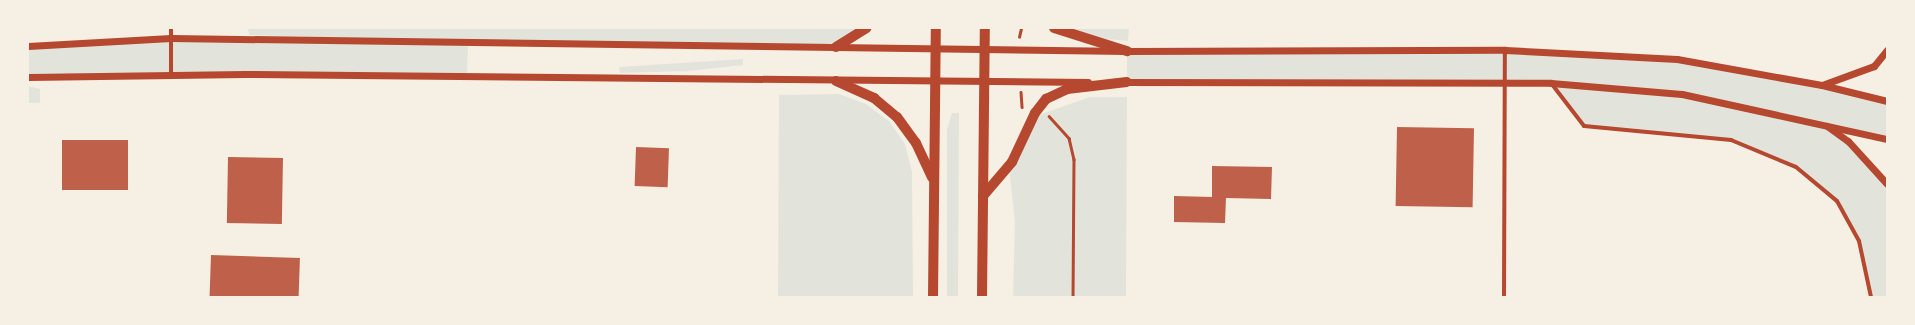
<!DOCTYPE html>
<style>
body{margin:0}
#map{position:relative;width:1915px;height:325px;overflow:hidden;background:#f6efe4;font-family:"Sofia Sans Condensed",sans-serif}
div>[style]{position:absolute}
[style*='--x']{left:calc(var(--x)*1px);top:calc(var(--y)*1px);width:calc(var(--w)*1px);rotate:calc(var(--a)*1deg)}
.green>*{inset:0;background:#e2e4dc}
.building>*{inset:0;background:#bf614a;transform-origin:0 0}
.path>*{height:2.5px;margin:-1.25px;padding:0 1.25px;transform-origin:1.25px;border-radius:1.25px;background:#b5482f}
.minor>*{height:4px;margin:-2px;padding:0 2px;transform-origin:2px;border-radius:2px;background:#b5482f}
.tertiary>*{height:7px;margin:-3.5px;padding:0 3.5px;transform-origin:3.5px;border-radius:3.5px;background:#b5482f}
.primary>*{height:10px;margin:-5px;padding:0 5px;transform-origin:5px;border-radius:5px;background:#b5482f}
span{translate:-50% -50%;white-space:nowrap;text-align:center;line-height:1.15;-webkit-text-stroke:3px #f6efe4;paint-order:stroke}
.frame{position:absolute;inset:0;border:29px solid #f6efe4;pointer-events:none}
</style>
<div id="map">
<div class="green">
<div style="clip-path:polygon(248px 28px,873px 28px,845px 42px,816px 45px,468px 42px,467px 76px,28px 77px,28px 46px,171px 38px,382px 39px,249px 35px)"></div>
<div style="clip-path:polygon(1069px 28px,1129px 28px,1128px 41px,1098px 38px)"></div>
<div style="clip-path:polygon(1505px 50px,1677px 59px,1887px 101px,1887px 139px,1825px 123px,1848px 141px,1887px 184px,1887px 297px,1871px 297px,1859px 241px,1837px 201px,1796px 167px,1731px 140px,1584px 126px,1551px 83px,1127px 82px,1127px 51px)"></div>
<div style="clip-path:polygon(743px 59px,743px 65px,688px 71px,620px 73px,619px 67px)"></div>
<div style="clip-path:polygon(28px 86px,40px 89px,40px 103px,28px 103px)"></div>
<div style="clip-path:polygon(839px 94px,866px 104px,889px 121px,905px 144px,912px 172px,913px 297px,778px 297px,779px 95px)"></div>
<div style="clip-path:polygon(1090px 97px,1127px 97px,1126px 297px,1013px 297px,1015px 222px,1009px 167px,1039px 115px)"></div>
<div style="clip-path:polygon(952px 113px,959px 113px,958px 297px,947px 297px,947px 130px)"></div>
</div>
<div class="building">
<div style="left:1397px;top:127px;width:77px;height:79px;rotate:1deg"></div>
<div style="left:62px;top:140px;width:66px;height:50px"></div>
<div style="left:636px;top:147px;width:33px;height:39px;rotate:2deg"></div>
<div style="left:228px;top:157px;width:55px;height:66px;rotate:1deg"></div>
<div style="clip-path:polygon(1212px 166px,1272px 167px,1271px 199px,1226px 198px,1225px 223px,1174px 222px,1174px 196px,1212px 197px)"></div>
<div style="left:211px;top:255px;width:89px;height:42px;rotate:2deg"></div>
</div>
<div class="path">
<div style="--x:1019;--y:37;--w:9;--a:-77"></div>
<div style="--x:1021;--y:92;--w:15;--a:86"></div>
<div style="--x:1049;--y:116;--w:30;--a:48"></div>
<div style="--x:1069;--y:138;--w:22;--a:77"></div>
<div style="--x:1074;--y:159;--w:138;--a:90.4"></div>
</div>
<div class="minor">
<div style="--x:171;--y:28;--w:46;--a:90"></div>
<div style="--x:1551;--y:83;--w:54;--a:52.5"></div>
<div style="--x:1584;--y:126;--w:148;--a:5.4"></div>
<div style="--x:1731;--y:140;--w:70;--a:22.6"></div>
<div style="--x:1796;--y:167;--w:53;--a:39.7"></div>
<div style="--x:1837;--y:201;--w:46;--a:61.2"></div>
<div style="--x:1859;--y:241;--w:57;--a:77.9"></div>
<div style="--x:1504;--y:297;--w:247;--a:-89.8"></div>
</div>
<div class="tertiary">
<div style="--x:28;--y:46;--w:143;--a:-3.2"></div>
<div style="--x:171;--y:38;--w:956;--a:0.78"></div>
<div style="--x:1127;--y:51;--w:378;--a:-0.2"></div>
<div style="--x:1505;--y:50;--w:172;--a:3"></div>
<div style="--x:1677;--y:59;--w:147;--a:10.2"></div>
<div style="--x:1822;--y:85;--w:67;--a:13.8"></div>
<div style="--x:28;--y:77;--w:217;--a:-0.8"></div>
<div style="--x:245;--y:74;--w:843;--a:0.54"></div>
<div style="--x:1122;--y:82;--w:429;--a:0.1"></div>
<div style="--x:1551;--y:83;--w:131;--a:4.8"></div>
<div style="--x:1682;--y:94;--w:210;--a:12.4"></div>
<div style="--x:1822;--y:85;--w:55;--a:-20.1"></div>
<div style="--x:1874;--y:66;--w:21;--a:-51"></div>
<div style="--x:1827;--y:126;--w:26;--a:36"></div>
<div style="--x:1848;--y:141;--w:58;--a:47.8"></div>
</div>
<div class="primary">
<div style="--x:1054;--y:28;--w:77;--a:17.5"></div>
<div style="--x:836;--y:47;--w:36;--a:-32"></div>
<div style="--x:836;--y:81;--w:42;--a:24.1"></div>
<div style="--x:874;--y:98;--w:30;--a:40"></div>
<div style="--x:897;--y:117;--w:32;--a:54"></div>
<div style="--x:916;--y:143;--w:38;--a:65"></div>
<div style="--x:983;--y:196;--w:45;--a:-49.5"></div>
<div style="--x:1012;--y:162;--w:54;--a:-64.9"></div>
<div style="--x:1035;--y:113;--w:18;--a:-52"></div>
<div style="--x:1046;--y:99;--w:23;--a:-25"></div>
<div style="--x:1067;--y:89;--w:60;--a:-6.7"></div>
<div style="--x:933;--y:297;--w:269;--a:-89.4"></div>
<div style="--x:982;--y:297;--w:269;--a:-89.4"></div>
</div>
<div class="frame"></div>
</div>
